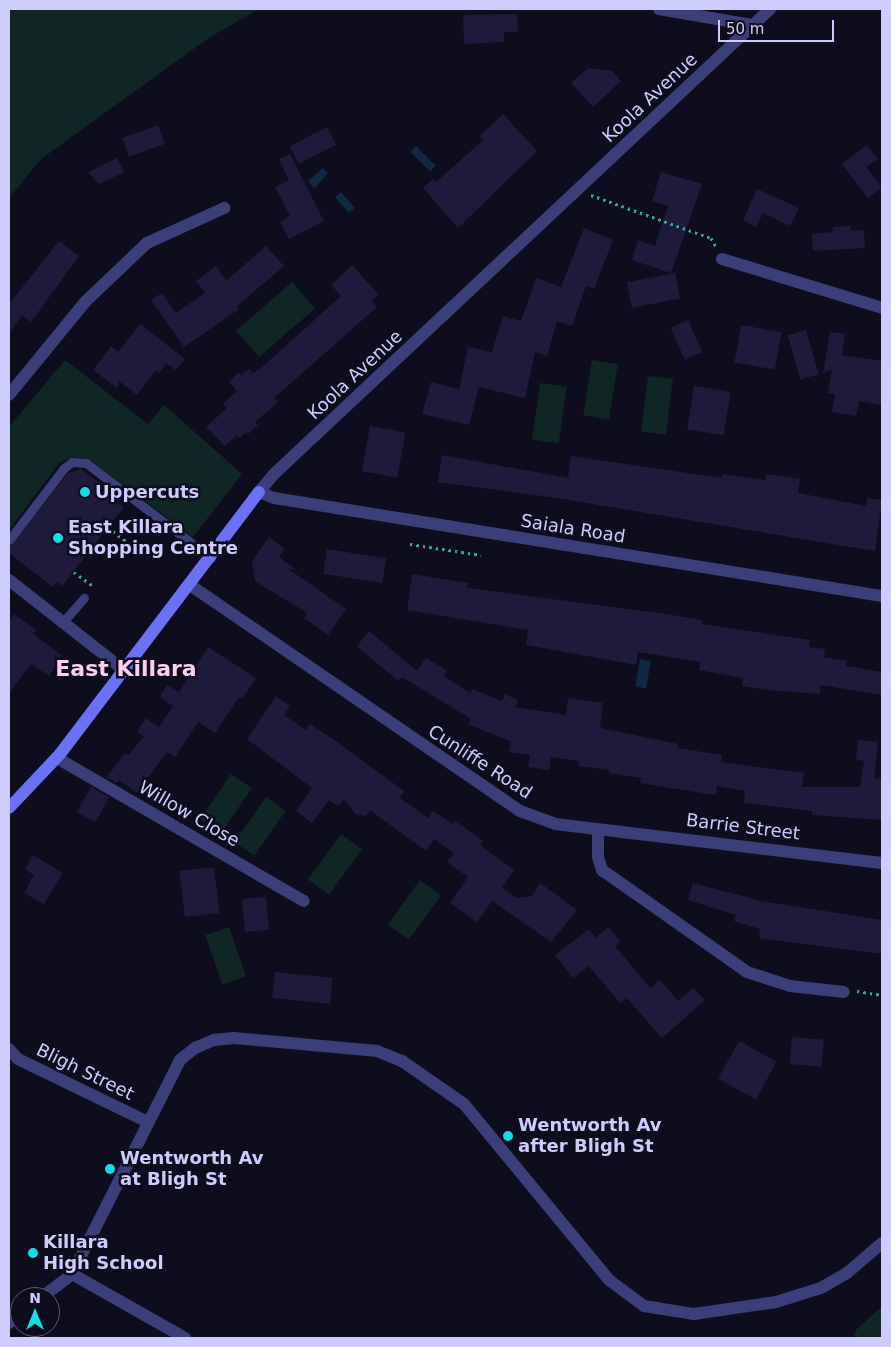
<!DOCTYPE html>
<style>
body{margin:0}
#map{position:relative;width:891px;height:1347px;overflow:hidden;background:#0e0d1d;font-family:"DejaVu Sans",sans-serif}
div>[style]{position:absolute}
[style*='--x']{left:calc(var(--x)*1px);top:calc(var(--y)*1px);width:calc(var(--w)*1px);rotate:calc(var(--a)*1deg)}
.green>*{inset:0;background:#102624;transform-origin:0 0}
.water>*{inset:0;background:#112842;transform-origin:0 0}
.building>*{inset:0;background:#1e1a3c;transform-origin:0 0}
.path>*{height:2.5px;margin-top:-1.25px;transform-origin:0;background:repeating-linear-gradient(90deg,#35a797 0 2.5px,transparent 0 6.5px)}
.lane>*{height:9px;margin:-4.5px;padding:0 4.5px;transform-origin:4.5px;border-radius:4.5px;background:#3b3e78}
.street>*{height:12px;margin:-6px;padding:0 6px;transform-origin:6px;border-radius:6px;background:#3b3e78}
.secondary>*{height:12px;margin:-6px;padding:0 6px;transform-origin:6px;border-radius:6px;background:#6a71f5}
.dots>*{width:14px;height:14px;translate:-50% -50%;box-sizing:border-box;border:2px solid #0e0d1d;border-radius:50%}
span{translate:-50% -50%;white-space:nowrap;text-align:center;line-height:1.15;-webkit-text-stroke:5px #0e0d1d;paint-order:stroke}
.street-label{font-size:18px;color:#ceccfc}
.poi-label{font-size:18px;color:#ceccfc;font-weight:700}
.left{translate:0 -50%;text-align:left}
.district-label{font-size:22px;color:#fcceef;font-weight:700}
.frame{position:absolute;inset:0;border:10px solid #ceccfc;pointer-events:none}
.north{position:absolute;left:10px;top:1287px;width:50px;height:50px;box-sizing:border-box;background:#0e0d1d;border:1px solid #5b5976;border-radius:50%;rotate:0deg;font-size:14px;font-weight:700;line-height:20px;text-align:center;color:#ceccfc}
.north::after{content:'';display:block;margin:auto;width:18px;height:22px;background:#10e0e4;clip-path:polygon(50% 0,100% 100%,50% 72%,0 100%)}
.scale{position:absolute;left:718px;top:20px;width:116px;height:22px;box-sizing:border-box;border:2px solid #ceccfc;border-top:0;padding-left:6px;font-size:15px;line-height:18px;white-space:nowrap;color:#ceccfc;-webkit-text-stroke:4px #0e0d1d;paint-order:stroke}
</style>
<div id="map">
<div class="green">
<div style="clip-path:polygon(9px 9px,259px 9px,210px 37px,41px 159px,9px 198px)"></div>
<div style="left:292px;top:282px;width:35px;height:74px;rotate:49deg"></div>
<div style="clip-path:polygon(65px 360px,148px 424px,164px 405px,242px 474px,193px 537px,88px 459px,73px 457px,60px 462px,9px 530px,9px 427px)"></div>
<div style="left:592px;top:360px;width:26px;height:56px;rotate:9deg"></div>
<div style="left:648px;top:376px;width:25px;height:56px;rotate:7deg"></div>
<div style="left:540px;top:383px;width:27px;height:57px;rotate:8deg"></div>
<div style="left:231px;top:774px;width:25px;height:55px;rotate:34deg"></div>
<div style="left:266px;top:797px;width:24px;height:55px;rotate:35deg"></div>
<div style="left:341px;top:834px;width:26px;height:56px;rotate:36deg"></div>
<div style="left:420px;top:880px;width:26px;height:55px;rotate:36deg"></div>
<div style="left:229px;top:927px;width:52px;height:25px;rotate:71deg"></div>
<div style="clip-path:polygon(882px 1306px,882px 1338px,854px 1338px,856px 1330px)"></div>
</div>
<div class="water">
<div style="left:416px;top:146px;width:28px;height:8px;rotate:45deg"></div>
<div style="clip-path:polygon(323px 168px,328px 173px,314px 189px,308px 181px)"></div>
<div style="left:341px;top:192px;width:21px;height:8px;rotate:49deg"></div>
<div style="left:640px;top:659px;width:11px;height:28px;rotate:10deg"></div>
</div>
<div class="building">
<div style="clip-path:polygon(517px 14px,518px 32px,504px 32px,504px 42px,464px 44px,463px 15px)"></div>
<div style="clip-path:polygon(588px 68px,612px 71px,621px 81px,593px 107px,571px 83px)"></div>
<div style="clip-path:polygon(503px 114px,537px 151px,458px 228px,423px 188px,433px 179px,436px 182px,483px 140px,480px 136px)"></div>
<div style="left:158px;top:125px;width:20px;height:38px;rotate:70deg"></div>
<div style="left:327px;top:127px;width:20px;height:42px;rotate:63deg"></div>
<div style="clip-path:polygon(867px 145px,878px 159px,866px 167px,882px 187px,868px 198px,842px 164px)"></div>
<div style="clip-path:polygon(290px 154px,324px 221px,289px 239px,280px 222px,290px 216px,275px 187px,289px 180px,279px 159px)"></div>
<div style="clip-path:polygon(117px 158px,124px 172px,99px 184px,88px 172px)"></div>
<div style="clip-path:polygon(661px 172px,702px 184px,671px 273px,632px 260px,638px 240px,655px 246px,668px 206px,652px 201px)"></div>
<div style="clip-path:polygon(757px 189px,799px 208px,790px 226px,763px 213px,756px 227px,743px 220px)"></div>
<div style="clip-path:polygon(850px 226px,851px 231px,864px 230px,865px 248px,813px 251px,812px 234px,833px 232px,832px 227px)"></div>
<div style="clip-path:polygon(584px 228px,613px 240px,594px 289px,586px 286px,572px 326px,557px 321px,547px 356px,535px 352px,525px 398px,479px 387px,469px 425px,422px 414px,431px 382px,459px 389px,468px 347px,492px 352px,503px 316px,521px 321px,536px 278px,561px 287px)"></div>
<div style="clip-path:polygon(59px 241px,79px 256px,31px 322px,22px 315px,9px 333px,9px 304px)"></div>
<div style="clip-path:polygon(266px 246px,284px 266px,237px 306px,239px 309px,184px 347px,151px 300px,162px 293px,176px 313px,205px 293px,196px 281px,216px 266px,226px 281px)"></div>
<div style="clip-path:polygon(352px 265px,378px 294px,371px 301px,377px 307px,274px 398px,278px 402px,255px 422px,258px 425px,248px 434px,246px 432px,240px 438px,237px 435px,225px 446px,206px 427px,227px 408px,223px 404px,237px 391px,229px 382px,239px 372px,241px 375px,249px 369px,253px 373px,261px 368px,341px 296px,331px 285px)"></div>
<div style="left:675px;top:273px;width:26px;height:49px;rotate:79deg"></div>
<div style="left:688px;top:320px;width:35px;height:19px;rotate:66deg"></div>
<div style="clip-path:polygon(140px 324px,185px 359px,176px 370px,166px 363px,159px 373px,156px 370px,137px 395px,119px 381px,117px 388px,93px 370px,111px 346px,118px 352px)"></div>
<div style="left:741px;top:325px;width:41px;height:38px;rotate:10deg"></div>
<div style="left:806px;top:330px;width:46px;height:19px;rotate:74deg"></div>
<div style="clip-path:polygon(830px 332px,845px 334px,842px 355px,882px 361px,882px 405px,859px 401px,856px 416px,832px 412px,835px 394px,828px 393px,832px 370px,823px 373px)"></div>
<div style="left:694px;top:386px;width:37px;height:44px;rotate:9deg"></div>
<div style="left:370px;top:426px;width:36px;height:46px;rotate:10deg"></div>
<div style="clip-path:polygon(442px 455px,568px 478px,571px 456px,721px 478px,722px 474px,765px 480px,766px 474px,800px 479px,798px 493px,866px 506px,867px 498px,882px 500px,875px 551px,557px 498px,438px 482px)"></div>
<div style="clip-path:polygon(81px 469px,120px 499px,118px 502px,124px 507px,62px 586px,57px 582px,53px 587px,9px 553px,9px 548px,68px 473px)"></div>
<div style="clip-path:polygon(269px 537px,285px 549px,279px 557px,296px 570px,287px 568px,346px 609px,328px 635px,304px 618px,307px 613px,255px 581px,252px 561px)"></div>
<div style="left:327px;top:549px;width:60px;height:25px;rotate:9deg"></div>
<div style="clip-path:polygon(412px 574px,468px 583px,467px 588px,666px 614px,702px 620px,702px 624px,810px 640px,809px 647px,825px 649px,824px 657px,847px 661px,846px 666px,882px 672px,882px 695px,821px 685px,820px 694px,768px 690px,742px 686px,743px 678px,699px 670px,700px 662px,638px 652px,636px 665px,526px 645px,528px 630px,407px 610px)"></div>
<div style="clip-path:polygon(14px 614px,36px 630px,33px 634px,63px 656px,49px 676px,31px 664px,9px 693px,9px 621px)"></div>
<div style="clip-path:polygon(369px 631px,417px 671px,426px 658px,447px 671px,444px 676px,470px 693px,472px 689px,502px 701px,505px 694px,518px 700px,515px 707px,566px 715px,568px 698px,603px 703px,600px 728px,678px 744px,677px 748px,722px 755px,721px 762px,804px 773px,802px 787px,860px 787px,864px 761px,856px 760px,858px 740px,878px 742px,874px 778px,882px 779px,882px 820px,812px 815px,812px 811px,744px 803px,745px 791px,717px 786px,716px 795px,670px 788px,640px 783px,641px 778px,609px 773px,609px 770px,579px 766px,579px 761px,551px 757px,549px 770px,528px 767px,530px 755px,509px 752px,511px 742px,468px 724px,471px 719px,402px 677px,398px 681px,357px 646px)"></div>
<div style="clip-path:polygon(208px 647px,256px 678px,242px 699px,239px 697px,215px 733px,198px 722px,175px 757px,167px 752px,137px 793px,119px 780px,117px 783px,107px 777px,125px 753px,129px 755px,144px 736px,137px 732px,146px 718px,159px 727px,173px 706px,160px 697px,167px 685px,179px 692px)"></div>
<div style="clip-path:polygon(276px 696px,290px 706px,284px 715px,306px 730px,310px 724px,337px 742px,404px 791px,400px 798px,428px 818px,433px 811px,453px 824px,455px 821px,483px 841px,480px 845px,514px 870px,502px 888px,517px 898px,532px 896px,540px 883px,577px 910px,551px 942px,492px 901px,477px 922px,450px 903px,468px 877px,447px 862px,454px 853px,434px 839px,426px 851px,370px 810px,366px 816px,355px 814px,344px 799px,338px 806px,329px 800px,312px 823px,296px 811px,312px 788px,247px 739px)"></div>
<div style="left:91px;top:787px;width:21px;height:29px;rotate:29deg"></div>
<div style="clip-path:polygon(33px 855px,63px 873px,44px 904px,24px 893px,34px 875px,25px 869px)"></div>
<div style="left:214px;top:867px;width:46px;height:35px;rotate:83deg"></div>
<div style="clip-path:polygon(693px 883px,761px 901px,882px 920px,882px 954px,759px 938px,760px 929px,734px 921px,736px 915px,688px 900px)"></div>
<div style="left:266px;top:897px;width:33px;height:24px;rotate:85deg"></div>
<div style="clip-path:polygon(609px 927px,620px 942px,615px 946px,650px 988px,660px 980px,678px 1001px,693px 988px,705px 1000px,662px 1038px,627px 998px,620px 1003px,589px 966px,573px 978px,555px 955px,589px 929px,595px 938px)"></div>
<div style="left:275px;top:972px;width:58px;height:26px;rotate:6deg"></div>
<div style="left:792px;top:1037px;width:32px;height:27px;rotate:5deg"></div>
<div style="left:739px;top:1041px;width:43px;height:43px;rotate:29deg"></div>
</div>
<div class="path">
<div style="--x:591;--y:195;--w:127;--a:19.7"></div>
<div style="--x:711;--y:238;--w:12;--a:59"></div>
<div style="--x:108;--y:527;--w:24;--a:38"></div>
<div style="--x:410;--y:544;--w:72;--a:8.8"></div>
<div style="--x:74;--y:572;--w:24;--a:36"></div>
<div style="--x:857;--y:991;--w:25;--a:9"></div>
</div>
<div class="lane">
<div style="--x:9;--y:540;--w:91;--a:-52.6"></div>
<div style="--x:64;--y:468;--w:10;--a:-37"></div>
<div style="--x:72;--y:462;--w:14;--a:4"></div>
<div style="--x:86;--y:463;--w:157;--a:37.2"></div>
<div style="--x:63;--y:622;--w:32;--a:-49"></div>
</div>
<div class="street">
<div style="--x:659;--y:9;--w:94;--a:9.8"></div>
<div style="--x:770;--y:9;--w:680;--a:136.85"></div>
<div style="--x:274;--y:474;--w:23;--a:130"></div>
<div style="--x:259;--y:492;--w:16;--a:22"></div>
<div style="--x:274;--y:498;--w:616;--a:9.16"></div>
<div style="--x:722;--y:259;--w:167;--a:17"></div>
<div style="--x:9;--y:395;--w:120;--a:-50.7"></div>
<div style="--x:85;--y:302;--w:86;--a:-43.6"></div>
<div style="--x:147;--y:243;--w:85;--a:-24.4"></div>
<div style="--x:9;--y:580;--w:147;--a:38.1"></div>
<div style="--x:190;--y:585;--w:400;--a:34.4"></div>
<div style="--x:520;--y:811;--w:37;--a:20"></div>
<div style="--x:555;--y:824;--w:329;--a:6.8"></div>
<div style="--x:57;--y:758;--w:285;--a:30.1"></div>
<div style="--x:598;--y:830;--w:27;--a:90"></div>
<div style="--x:598;--y:857;--w:14;--a:73"></div>
<div style="--x:602;--y:870;--w:177;--a:35.1"></div>
<div style="--x:747;--y:972;--w:45;--a:18"></div>
<div style="--x:790;--y:986;--w:54;--a:6.3"></div>
<div style="--x:9;--y:1049;--w:13;--a:48"></div>
<div style="--x:18;--y:1059;--w:144;--a:25.9"></div>
<div style="--x:72;--y:1274;--w:130;--a:29.5"></div>
<div style="--x:42;--y:1297;--w:38;--a:-37"></div>
<div style="--x:72;--y:1274;--w:240;--a:-63.2"></div>
<div style="--x:180;--y:1060;--w:19;--a:-39"></div>
<div style="--x:195;--y:1048;--w:21;--a:-23"></div>
<div style="--x:214;--y:1040;--w:20;--a:-6"></div>
<div style="--x:234;--y:1038;--w:144;--a:5.2"></div>
<div style="--x:377;--y:1051;--w:27;--a:22"></div>
<div style="--x:402;--y:1061;--w:75;--a:34.7"></div>
<div style="--x:464;--y:1104;--w:228;--a:50.5"></div>
<div style="--x:609;--y:1280;--w:44;--a:36.6"></div>
<div style="--x:644;--y:1306;--w:51;--a:9.1"></div>
<div style="--x:694;--y:1314;--w:83;--a:-8.3"></div>
<div style="--x:776;--y:1302;--w:47;--a:-17.3"></div>
<div style="--x:821;--y:1288;--w:30;--a:-30"></div>
<div style="--x:847;--y:1273;--w:46;--a:-40.6"></div>
<div style="--x:9;--y:1323;--w:14;--a:-39"></div>
</div>
<div class="secondary">
<div style="--x:9;--y:808;--w:74;--a:-46.6"></div>
<div style="--x:60;--y:754;--w:329;--a:-52.8"></div>
</div>
<div class="dots">
<div style="left:85px;top:492px;background:#10e0e4"></div>
<div style="left:58px;top:538px;background:#10e0e4"></div>
<div style="left:508px;top:1136px;background:#10e0e4"></div>
<div style="left:110px;top:1169px;background:#10e0e4"></div>
<div style="left:33px;top:1253px;background:#10e0e4"></div>
</div>
<div class="street-label">
<span style="left:650px;top:98px;rotate:-43deg">Koola Avenue</span>
<span style="left:355px;top:375px;rotate:-43deg">Koola Avenue</span>
<span style="left:573px;top:529px;rotate:9deg">Saiala Road</span>
<span style="left:480px;top:762px;rotate:33deg">Cunliffe Road</span>
<span style="left:189px;top:814px;rotate:30deg">Willow Close</span>
<span style="left:743px;top:827px;rotate:7deg">Barrie Street</span>
<span style="left:85px;top:1072px;rotate:26deg">Bligh Street</span>
</div>
<div class="poi-label">
<span class="left" style="left:95px;top:492px">Uppercuts</span>
<span class="left" style="left:68px;top:538px">East Killara<br>Shopping Centre</span>
<span class="left" style="left:518px;top:1136px">Wentworth Av<br>after Bligh St</span>
<span class="left" style="left:120px;top:1169px">Wentworth Av<br>at Bligh St</span>
<span class="left" style="left:43px;top:1253px">Killara<br>High School</span>
</div>
<div class="district-label">
<span style="left:126px;top:669px">East Killara</span>
</div>
<div class="frame"></div>
<div class="north">N</div>
<div class="scale">50 m</div>
</div>
